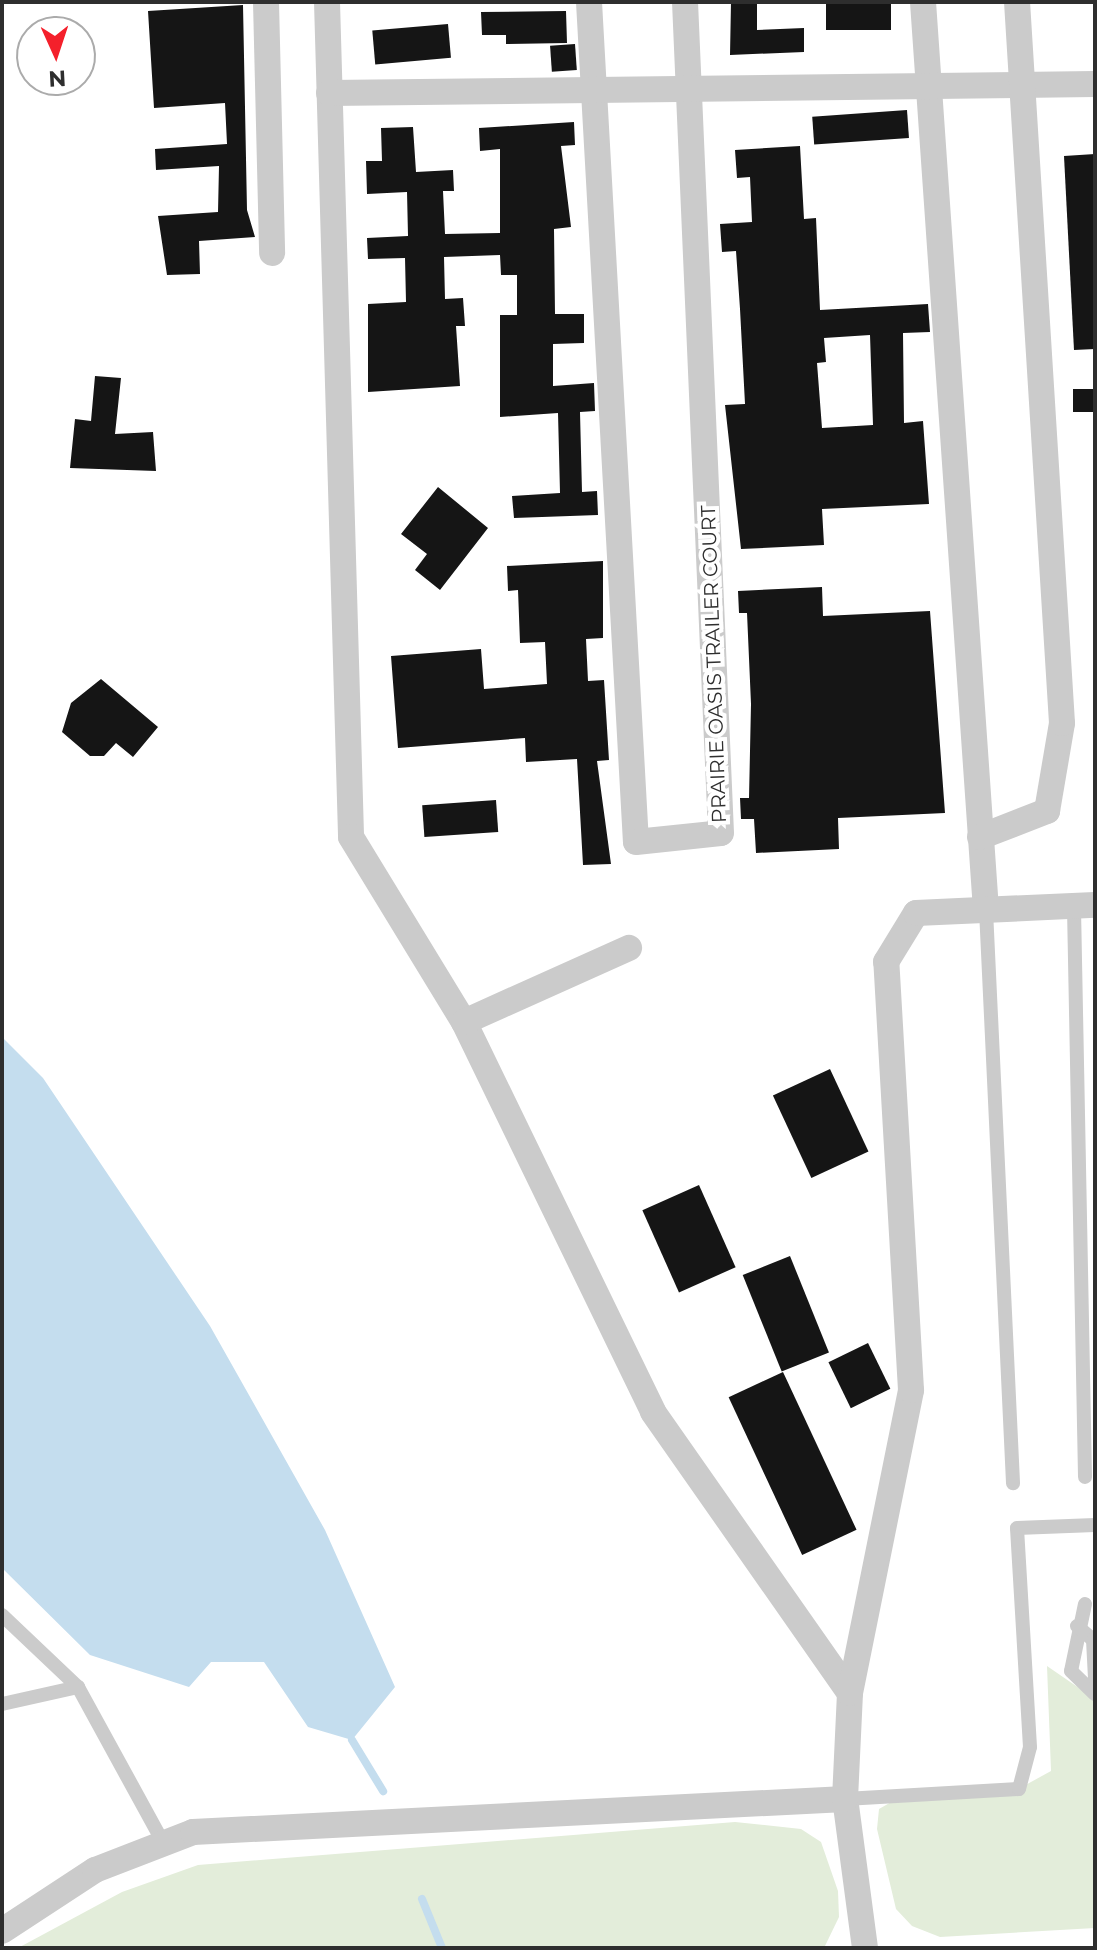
<!DOCTYPE html>
<style>
body{margin:0}
#map{position:relative;width:1097px;height:1950px;overflow:hidden;background:#fff;font-family:Montserrat,sans-serif}
div>[style]{position:absolute}
[style*='--x']{left:calc(var(--x)*1px);top:calc(var(--y)*1px);width:calc(var(--w)*1px);rotate:calc(var(--a)*1deg)}
.green>*{inset:0;background:#e3edda}
.water>*{inset:0;background:#c4ddee}
.stream>*{height:8px;margin:-4px;padding:0 4px;transform-origin:4px;border-radius:4px;background:#c4ddee}
.building>*{inset:0;background:#151515;transform-origin:0 0}
.service>*{height:14px;margin:-7px;padding:0 7px;transform-origin:7px;border-radius:7px;background:#cbcbcb}
.minor>*{height:26px;margin:-13px;padding:0 13px;transform-origin:13px;border-radius:13px;background:#cbcbcb}
span{translate:-50% -50%;white-space:nowrap;text-align:center;line-height:1.15;-webkit-text-stroke:8px #fff;paint-order:stroke}
.street-label{font-size:20px;color:#2e2e2e}
.frame{position:absolute;inset:0;border:4px solid #2e2e2e;pointer-events:none}
.north{position:absolute;left:16px;top:16px;width:80px;height:80px;box-sizing:border-box;background:#fff;border:2px solid #ababab;border-radius:50%;rotate:177deg;font-size:22px;font-weight:700;line-height:32px;text-align:center;color:#2e2e2e}
.north::after{content:'';display:block;margin:auto;width:28px;height:36px;background:#f4202b;clip-path:polygon(50% 0,100% 100%,50% 72%,0 100%)}
</style>
<div id="map">
<div class="green">
<div style="clip-path:polygon(1047px 1666px,1095px 1699px,1095px 1928px,940px 1937px,912px 1926px,896px 1909px,877px 1829px,879px 1809px,893px 1801px,1011px 1793px,1051px 1771px)"></div>
<div style="clip-path:polygon(735px 1822px,801px 1829px,821px 1842px,838px 1891px,839px 1917px,824px 1948px,18px 1948px,122px 1892px,198px 1865px)"></div>
</div>
<div class="water">
<div style="clip-path:polygon(2px 1037px,43px 1078px,210px 1326px,325px 1530px,395px 1687px,352px 1740px,308px 1727px,264px 1662px,211px 1662px,189px 1687px,90px 1655px,2px 1568px)"></div>
</div>
<div class="stream">
<div style="--x:352;--y:1740;--w:60;--a:58.7"></div>
<div style="--x:422;--y:1899;--w:53;--a:67.8"></div>
</div>
<div class="building">
<div style="clip-path:polygon(731px 2px,757px 2px,757px 30px,804px 28px,804px 52px,730px 55px)"></div>
<div style="left:826px;top:2px;width:65px;height:28px"></div>
<div style="clip-path:polygon(243px 5px,247px 210px,255px 237px,199px 241px,200px 274px,167px 275px,158px 216px,218px 212px,219px 166px,156px 170px,155px 149px,227px 144px,225px 103px,154px 108px,148px 11px)"></div>
<div style="clip-path:polygon(566px 11px,567px 43px,506px 44px,506px 35px,482px 35px,481px 12px)"></div>
<div style="left:448px;top:24px;width:34px;height:76px;rotate:85deg"></div>
<div style="left:575px;top:44px;width:26px;height:25px;rotate:86deg"></div>
<div style="left:907px;top:110px;width:28px;height:95px;rotate:86deg"></div>
<div style="clip-path:polygon(574px 122px,575px 145px,561px 146px,571px 227px,554px 229px,555px 314px,584px 314px,584px 343px,553px 344px,553px 386px,594px 383px,595px 411px,580px 412px,582px 492px,597px 491px,598px 515px,514px 518px,512px 496px,560px 493px,558px 413px,500px 417px,500px 315px,517px 315px,517px 275px,501px 275px,500px 255px,444px 257px,445px 299px,463px 298px,465px 326px,456px 326px,460px 386px,368px 392px,368px 304px,406px 302px,405px 258px,368px 259px,367px 238px,408px 236px,407px 192px,367px 194px,366px 161px,382px 161px,381px 128px,413px 127px,416px 172px,453px 170px,454px 191px,443px 191px,445px 234px,500px 233px,500px 149px,480px 151px,479px 128px)"></div>
<div style="clip-path:polygon(evenodd,800px 146px,804px 219px,816px 218px,820px 310px,928px 304px,930px 332px,903px 333px,904px 423px,923px 421px,929px 504px,822px 509px,824px 545px,741px 549px,725px 405px,745px 404px,740px 309px,736px 251px,722px 252px,720px 224px,752px 222px,750px 177px,737px 178px,735px 150px,800px 146px,870px 335px,873px 425px,822px 428px,817px 363px,826px 362px,824px 338px,870px 335px)"></div>
<div style="clip-path:polygon(1095px 154px,1095px 349px,1074px 350px,1064px 156px)"></div>
<div style="clip-path:polygon(95px 376px,121px 378px,115px 434px,153px 432px,156px 471px,70px 468px,75px 419px,91px 421px)"></div>
<div style="left:1095px;top:389px;width:23px;height:22px;rotate:90deg"></div>
<div style="clip-path:polygon(438px 487px,488px 528px,440px 590px,415px 570px,427px 554px,401px 534px)"></div>
<div style="clip-path:polygon(603px 561px,603px 638px,586px 639px,588px 681px,604px 680px,609px 760px,597px 761px,611px 864px,583px 865px,577px 759px,526px 762px,525px 738px,398px 748px,391px 656px,481px 649px,484px 689px,547px 684px,545px 642px,520px 643px,518px 590px,508px 591px,507px 566px)"></div>
<div style="clip-path:polygon(822px 587px,823px 616px,930px 611px,945px 813px,838px 818px,839px 849px,756px 853px,754px 819px,741px 819px,740px 798px,749px 798px,751px 704px,747px 613px,739px 613px,738px 591px)"></div>
<div style="clip-path:polygon(101px 679px,158px 727px,133px 757px,116px 743px,104px 756px,90px 756px,62px 732px,71px 703px)"></div>
<div style="left:496px;top:800px;width:32px;height:74px;rotate:86deg"></div>
<div style="left:830px;top:1069px;width:91px;height:63px;rotate:65deg"></div>
<div style="left:699px;top:1185px;width:90px;height:62px;rotate:66deg"></div>
<div style="left:790px;top:1256px;width:104px;height:51px;rotate:68deg"></div>
<div style="left:868px;top:1343px;width:51px;height:44px;rotate:64deg"></div>
<div style="left:783px;top:1372px;width:174px;height:60px;rotate:65deg"></div>
</div>
<div class="service">
<div style="--x:1074;--y:908;--w:569;--a:88.89"></div>
<div style="--x:986;--y:910;--w:574;--a:87.3"></div>
<div style="--x:1085;--y:1604;--w:68;--a:101.8"></div>
<div style="--x:1071;--y:1671;--w:33;--a:44"></div>
<div style="--x:2;--y:1615;--w:105;--a:43.5"></div>
<div style="--x:78;--y:1687;--w:179;--a:61.3"></div>
<div style="--x:1077;--y:1626;--w:21;--a:41"></div>
<div style="--x:1093;--y:1640;--w:39;--a:87"></div>
<div style="--x:2;--y:1704;--w:78;--a:-12.6"></div>
<div style="--x:845;--y:1799;--w:174;--a:-3.3"></div>
<div style="--x:1019;--y:1789;--w:43;--a:-75.3"></div>
<div style="--x:1030;--y:1747;--w:219;--a:-93.4"></div>
<div style="--x:1017;--y:1528;--w:78;--a:-2.2"></div>
</div>
<div class="minor">
<div style="--x:266;--y:2;--w:251;--a:88.6"></div>
<div style="--x:327;--y:2;--w:835;--a:88.35"></div>
<div style="--x:351;--y:837;--w:217;--a:58.6"></div>
<div style="--x:464;--y:1022;--w:433;--a:64.1"></div>
<div style="--x:653;--y:1412;--w:343;--a:55"></div>
<div style="--x:589;--y:2;--w:841;--a:86.8"></div>
<div style="--x:636;--y:842;--w:85;--a:-6"></div>
<div style="--x:721;--y:833;--w:832;--a:-92.48"></div>
<div style="--x:923;--y:2;--w:910;--a:86.03"></div>
<div style="--x:329;--y:93;--w:766;--a:-0.67"></div>
<div style="--x:980;--y:837;--w:72;--a:-21.2"></div>
<div style="--x:1047;--y:811;--w:89;--a:-80.3"></div>
<div style="--x:1062;--y:723;--w:722;--a:-93.57"></div>
<div style="--x:464;--y:1022;--w:181;--a:-24.2"></div>
<div style="--x:2;--y:1931;--w:111;--a:-33.3"></div>
<div style="--x:95;--y:1870;--w:105;--a:-21.2"></div>
<div style="--x:193;--y:1832;--w:653;--a:-2.9"></div>
<div style="--x:865;--y:1948;--w:150;--a:-97.6"></div>
<div style="--x:845;--y:1799;--w:106;--a:-87.3"></div>
<div style="--x:850;--y:1693;--w:309;--a:-78.6"></div>
<div style="--x:911;--y:1390;--w:429;--a:-93.3"></div>
<div style="--x:886;--y:962;--w:57;--a:-58.5"></div>
<div style="--x:916;--y:913;--w:179;--a:-2.6"></div>
</div>
<div class="street-label">
<span style="left:714px;top:664px;rotate:-92deg">PRAIRIE OASIS TRAILER COURT</span>
</div>
<div class="frame"></div>
<div class="north">N</div>
</div>
